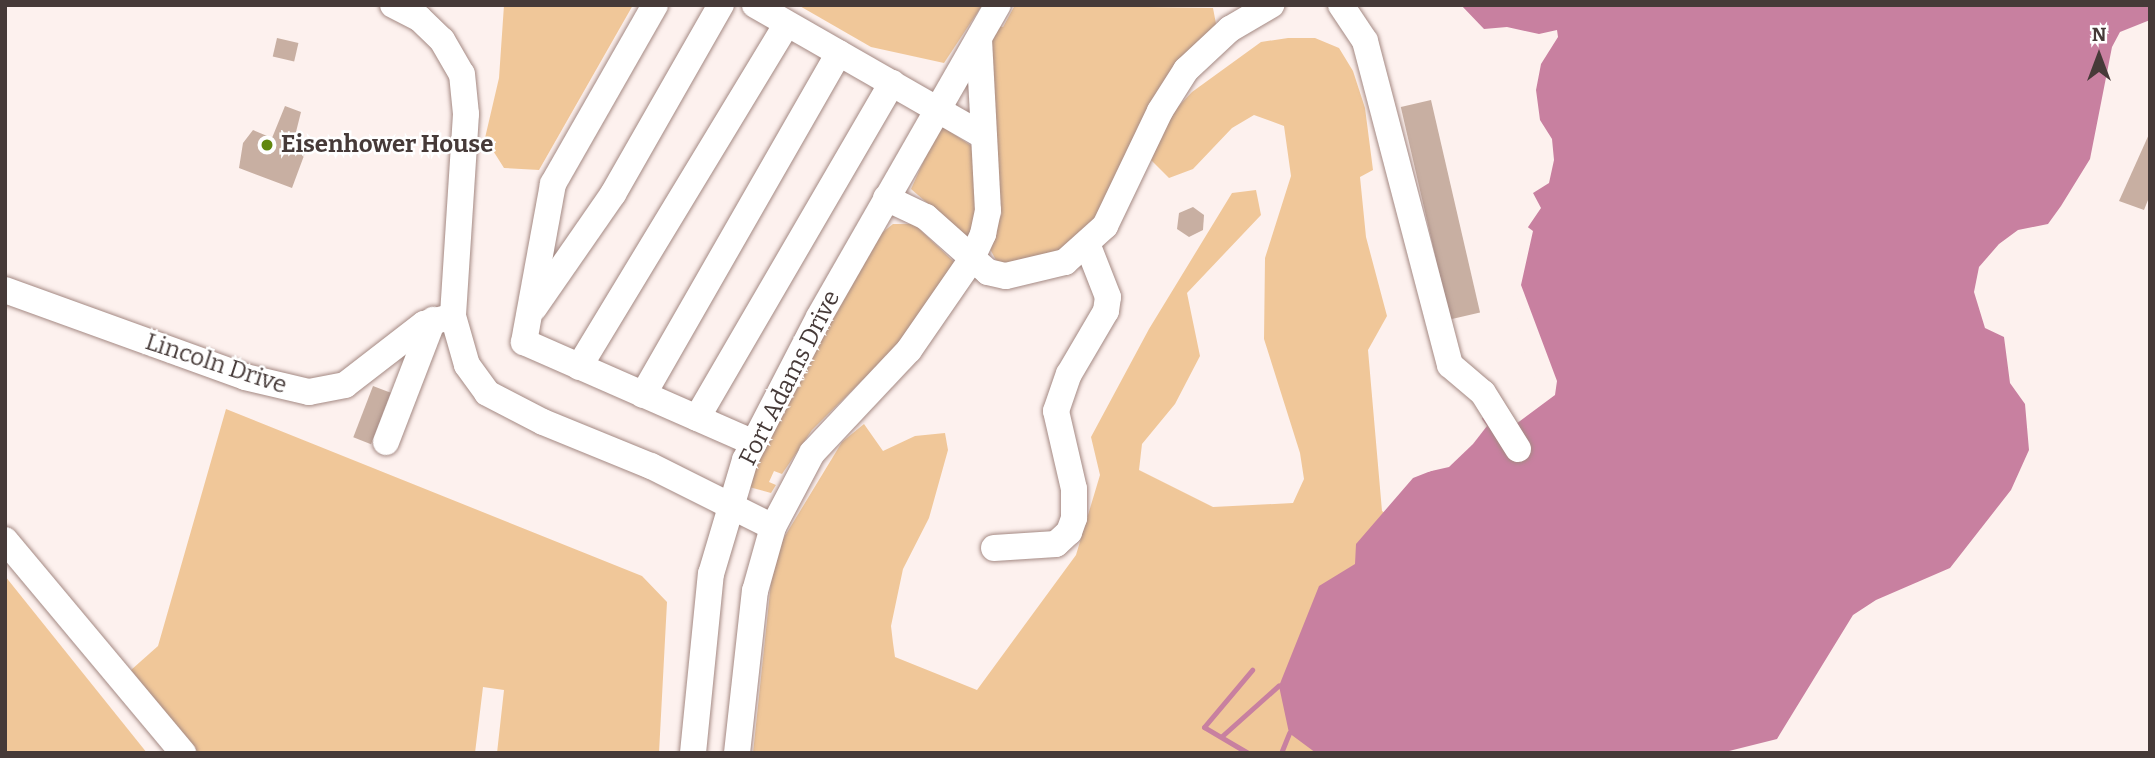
<!DOCTYPE html>
<style>
body{margin:0}
#map{position:relative;width:2155px;height:758px;overflow:hidden;background:#fdf1ee;font-family:Bitter,serif}
div>[style]{position:absolute}
[style*='--x']{left:calc(var(--x)*1px);top:calc(var(--y)*1px);width:calc(var(--w)*1px);rotate:calc(var(--a)*1deg)}
.green>*{inset:0;background:#f0c799}
.water>*{inset:0;background:#c880a0}
.pier>*{inset:0;background:#fdf1ee}
.stream>*{height:5px;margin:-2.5px;padding:0 2.5px;transform-origin:2.5px;border-radius:2.5px;background:#c880a0}
.building>*{inset:0;background:#c8afa2;transform-origin:0 0}
.roads{filter:drop-shadow(0 0 2px #a48983) drop-shadow(0 0 2px #a48983)}
.minor>*{height:26px;margin:-13px;padding:0 13px;transform-origin:13px;border-radius:13px;background:#fff}
.dots>*{width:19px;height:19px;translate:-50% -50%;box-sizing:border-box;border:4px solid #fff;border-radius:50%}
span{translate:-50% -50%;white-space:nowrap;text-align:center;line-height:1.15;-webkit-text-stroke:5px #fff;paint-order:stroke}
.poi-label{font-size:24px;color:#463a38;font-weight:700}
.left{translate:0 -50%;text-align:left}
.street-label{font-size:24px;color:#463a38}
.frame{position:absolute;inset:0;border:7px solid #463a38;pointer-events:none}
.north{position:absolute;left:2064px;top:21px;width:70px;height:70px;-webkit-text-stroke:5px #fff;paint-order:stroke;rotate:0deg;font-size:19px;font-weight:700;line-height:28px;text-align:center;color:#463a38}
.north::after{content:'';display:block;margin:auto;width:24px;height:32px;background:#463a38;clip-path:polygon(50% 0,100% 100%,50% 72%,0 100%)}
</style>
<div id="map">
<div class="green">
<div style="clip-path:polygon(504px 5px,633px 5px,539px 170px,504px 168px,485px 138px,499px 78px)"></div>
<div style="clip-path:polygon(798px 5px,980px 5px,981px 7px,944px 63px,871px 47px)"></div>
<div style="clip-path:polygon(1015px 5px,1213px 8px,1217px 29px,1093px 228px,1074px 246px,1007px 265px,997px 262px,990px 249px,988px 51px,998px 26px,1003px 27px)"></div>
<div style="clip-path:polygon(1288px 38px,1315px 38px,1339px 48px,1353px 71px,1365px 108px,1373px 170px,1360px 177px,1366px 237px,1387px 316px,1368px 350px,1382px 511px,1721px 753px,753px 753px,774px 554px,842px 442px,864px 424px,883px 451px,915px 436px,945px 433px,948px 450px,929px 518px,903px 569px,891px 626px,893px 643px,895px 657px,977px 690px,1076px 555px,1100px 475px,1091px 437px,1149px 329px,1232px 193px,1256px 190px,1261px 215px,1187px 293px,1200px 356px,1175px 404px,1142px 444px,1139px 470px,1213px 507px,1293px 503px,1304px 479px,1300px 453px,1264px 339px,1265px 258px,1291px 176px,1284px 126px,1254px 115px,1232px 128px,1193px 169px,1169px 178px,1151px 160px,1173px 112px,1192px 92px,1261px 42px)"></div>
<div style="clip-path:polygon(940px 125px,973px 147px,978px 207px,970px 240px,911px 189px)"></div>
<div style="clip-path:polygon(893px 224px,914px 224px,954px 262px,913px 330px,812px 430px,782px 474px,774px 471px,769px 482px,776px 485px,771px 493px,749px 487px,745px 478px,878px 236px)"></div>
<div style="clip-path:polygon(226px 409px,642px 576px,667px 602px,659px 753px,497px 753px,504px 690px,483px 687px,475px 753px,198px 753px,131px 670px,158px 646px)"></div>
<div style="clip-path:polygon(5px 576px,147px 753px,5px 753px)"></div>
</div>
<div class="water">
<div style="clip-path:polygon(1461px 5px,2150px 5px,2150px 20px,2120px 32px,2112px 47px,2090px 159px,2061px 206px,2048px 224px,2018px 230px,1999px 244px,1979px 267px,1974px 292px,1985px 328px,2004px 337px,2010px 383px,2025px 404px,2029px 450px,2011px 490px,1950px 568px,1876px 600px,1853px 615px,1777px 739px,1721px 753px,1316px 753px,1289px 733px,1279px 686px,1319px 586px,1355px 564px,1356px 544px,1413px 478px,1441px 467px,1484px 416px,1530px 398px,1541px 385px,1516px 290px,1526px 230px,1541px 208px,1533px 193px,1549px 183px,1554px 160px,1552px 139px,1540px 120px,1536px 90px,1541px 64px,1558px 37px,1557px 30px,1539px 34px,1507px 27px,1484px 29px)"></div>
</div>
<div class="pier">
<div style="clip-path:polygon(1525px 225px,1533px 231px,1521px 285px,1557px 381px,1555px 395px,1516px 424px,1502px 401px,1528px 395px,1537px 384px,1526px 359px,1512px 291px)"></div>
<div style="clip-path:polygon(1480px 416px,1487px 426px,1473px 444px,1449px 467px,1427px 472px)"></div>
</div>
<div class="stream">
<div style="--x:1222;--y:736;--w:76;--a:-41.8"></div>
<div style="--x:1248;--y:753;--w:51;--a:-149.4"></div>
<div style="--x:1204;--y:727;--w:75;--a:-49.9"></div>
<div style="--x:1281;--y:753;--w:22;--a:-68"></div>
</div>
<div class="building">
<div style="left:277px;top:38px;width:22px;height:19px;rotate:13deg"></div>
<div style="left:1431px;top:100px;width:218px;height:31px;rotate:77deg"></div>
<div style="clip-path:polygon(285px 106px,301px 112px,292px 148px,305px 153px,292px 188px,239px 168px,243px 143px,253px 130px,272px 138px)"></div>
<div style="clip-path:polygon(2150px 132px,2150px 195px,2144px 210px,2119px 201px)"></div>
<div style="clip-path:polygon(1193px 207px,1204px 215px,1203px 230px,1189px 237px,1177px 229px,1179px 213px)"></div>
<div style="left:373px;top:386px;width:19px;height:55px;rotate:21deg"></div>
</div>
<div class="roads">
<div class="minor">
<div style="--x:393;--y:5;--w:29;--a:27"></div>
<div style="--x:419;--y:18;--w:32;--a:44"></div>
<div style="--x:442;--y:40;--w:39;--a:60"></div>
<div style="--x:462;--y:74;--w:40;--a:84.3"></div>
<div style="--x:466;--y:114;--w:202;--a:93.7"></div>
<div style="--x:453;--y:316;--w:51;--a:74.1"></div>
<div style="--x:467;--y:365;--w:34;--a:54"></div>
<div style="--x:487;--y:393;--w:63;--a:27.4"></div>
<div style="--x:543;--y:422;--w:117;--a:22.2"></div>
<div style="--x:651;--y:466;--w:136;--a:26.6"></div>
<div style="--x:655;--y:5;--w:206;--a:119.7"></div>
<div style="--x:553;--y:184;--w:161;--a:100.4"></div>
<div style="--x:524;--y:342;--w:251;--a:23.7"></div>
<div style="--x:755;--y:5;--w:262;--a:29.8"></div>
<div style="--x:1341;--y:5;--w:43;--a:56.3"></div>
<div style="--x:1365;--y:41;--w:335;--a:75.3"></div>
<div style="--x:1450;--y:365;--w:43;--a:40.3"></div>
<div style="--x:1483;--y:393;--w:66;--a:58"></div>
<div style="--x:886;--y:198;--w:44;--a:25.4"></div>
<div style="--x:926;--y:217;--w:83;--a:41.6"></div>
<div style="--x:988;--y:272;--w:18;--a:13"></div>
<div style="--x:1006;--y:276;--w:61;--a:-13.3"></div>
<div style="--x:1065;--y:262;--w:54;--a:-42"></div>
<div style="--x:1105;--y:226;--w:127;--a:-64.4"></div>
<div style="--x:1160;--y:111;--w:49;--a:-57.6"></div>
<div style="--x:1186;--y:70;--w:60;--a:-43"></div>
<div style="--x:1230;--y:29;--w:48;--a:-30.3"></div>
<div style="--x:5;--y:290;--w:255;--a:19.9"></div>
<div style="--x:245;--y:377;--w:66;--a:13.2"></div>
<div style="--x:309;--y:392;--w:37;--a:-11"></div>
<div style="--x:345;--y:385;--w:100;--a:-37.7"></div>
<div style="--x:424;--y:324;--w:30;--a:-15"></div>
<div style="--x:534;--y:308;--w:139;--a:-55.3"></div>
<div style="--x:613;--y:194;--w:218;--a:-60.3"></div>
<div style="--x:579;--y:367;--w:401;--a:-58.8"></div>
<div style="--x:643;--y:395;--w:394;--a:-60.2"></div>
<div style="--x:697;--y:418;--w:388;--a:-59.8"></div>
<div style="--x:386;--y:442;--w:131;--a:-68.9"></div>
<div style="--x:5;--y:540;--w:278;--a:50.1"></div>
<div style="--x:994;--y:548;--w:62;--a:-3.7"></div>
<div style="--x:1056;--y:544;--w:18;--a:-43"></div>
<div style="--x:1069;--y:532;--w:15;--a:-70"></div>
<div style="--x:1074;--y:518;--w:29;--a:-90"></div>
<div style="--x:1074;--y:489;--w:80;--a:-103"></div>
<div style="--x:1056;--y:411;--w:39;--a:-71"></div>
<div style="--x:1069;--y:374;--w:73;--a:-59.6"></div>
<div style="--x:1106;--y:311;--w:14;--a:-82"></div>
<div style="--x:1108;--y:297;--w:55;--a:-111.4"></div>
<div style="--x:693;--y:753;--w:180;--a:-84.3"></div>
<div style="--x:711;--y:574;--w:119;--a:-73.4"></div>
<div style="--x:745;--y:460;--w:161;--a:-62.6"></div>
<div style="--x:819;--y:317;--w:360;--a:-60.2"></div>
<div style="--x:737;--y:753;--w:163;--a:-83.7"></div>
<div style="--x:755;--y:591;--w:66;--a:-74.3"></div>
<div style="--x:773;--y:527;--w:84;--a:-62.2"></div>
<div style="--x:812;--y:453;--w:141;--a:-46.7"></div>
<div style="--x:909;--y:350;--w:109;--a:-55.4"></div>
<div style="--x:971;--y:260;--w:29;--a:-65"></div>
<div style="--x:983;--y:234;--w:24;--a:-78"></div>
<div style="--x:988;--y:211;--w:171;--a:-93"></div>
</div>
</div>
<div class="dots">
<div style="left:267px;top:145px;background:#61870f"></div>
</div>
<div class="poi-label">
<span class="left" style="left:281px;top:145px">Eisenhower House</span>
</div>
<div class="street-label">
<span style="left:216px;top:364px;rotate:18deg">Lincoln Drive</span>
<span style="left:790px;top:378px;rotate:-63deg">Fort Adams Drive</span>
</div>
<div class="frame"></div>
<div class="north">N</div>
</div>
